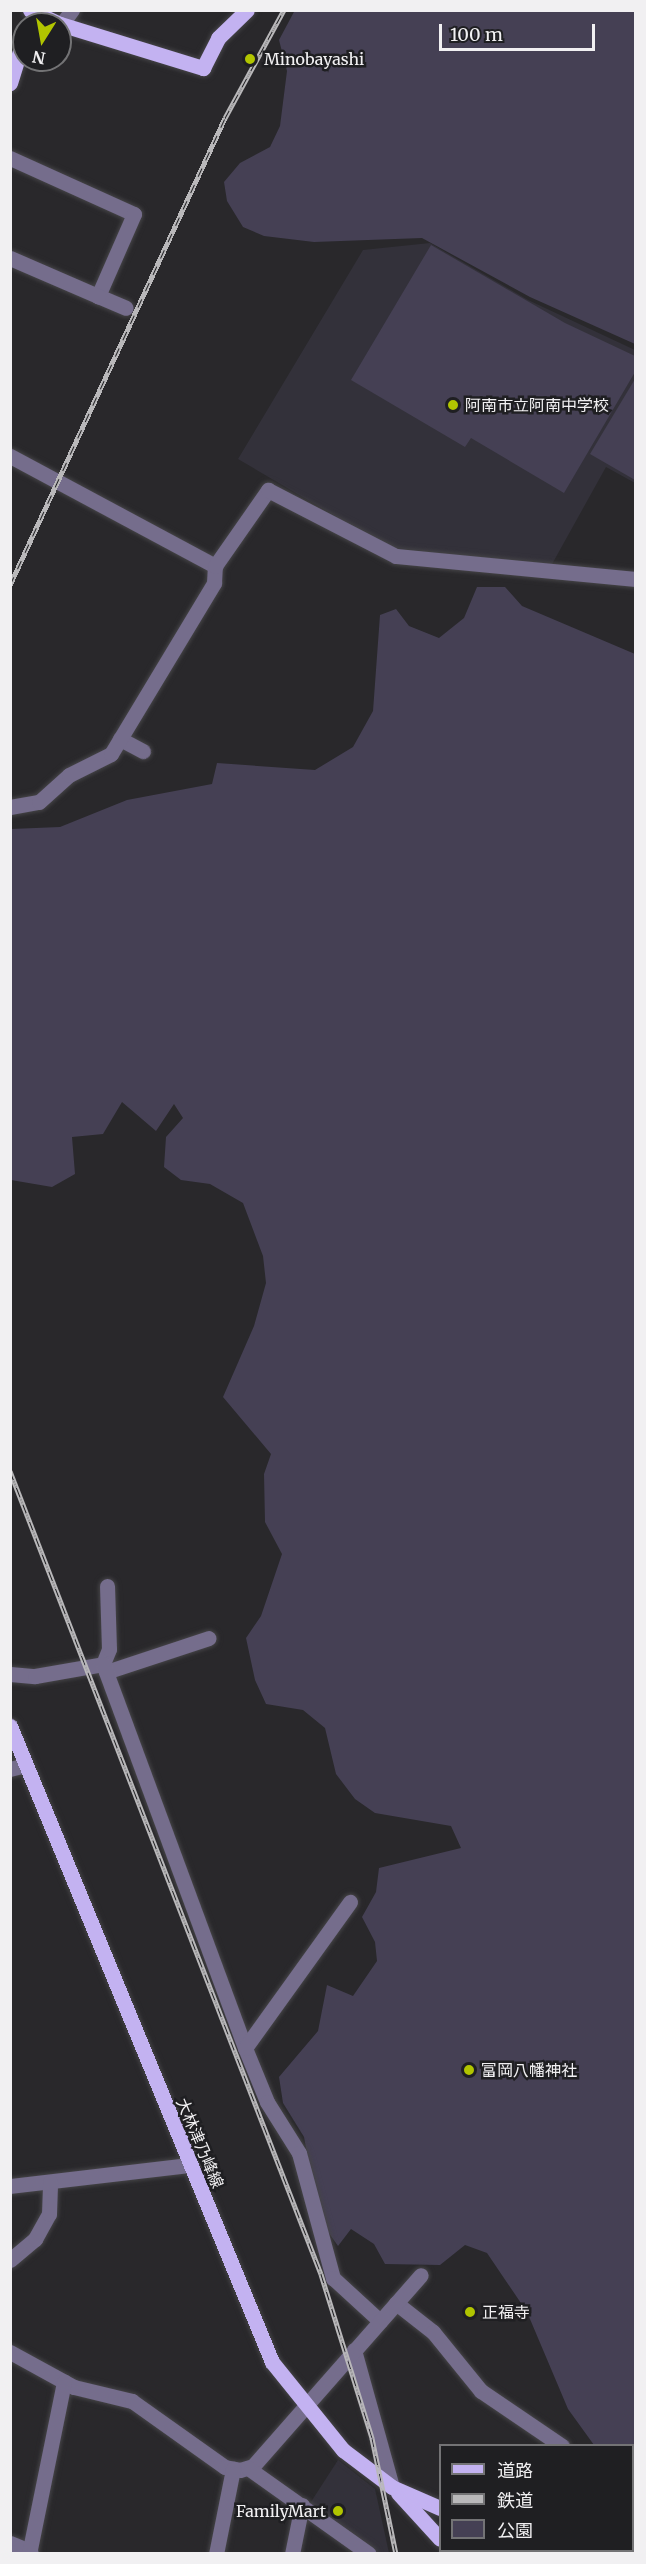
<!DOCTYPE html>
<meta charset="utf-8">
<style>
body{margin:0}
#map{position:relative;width:646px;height:2564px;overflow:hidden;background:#29282b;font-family:Merriweather,"Noto Sans JP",serif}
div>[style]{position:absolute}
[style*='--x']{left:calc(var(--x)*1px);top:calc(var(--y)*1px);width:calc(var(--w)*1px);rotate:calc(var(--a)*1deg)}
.built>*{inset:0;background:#33313a}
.green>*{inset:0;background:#454054}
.roads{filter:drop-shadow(0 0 2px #454447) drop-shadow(0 0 2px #454447)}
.minor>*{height:15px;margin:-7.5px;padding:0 7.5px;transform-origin:7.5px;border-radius:7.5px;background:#756d8c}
.major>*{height:15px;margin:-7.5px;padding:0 7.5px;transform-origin:7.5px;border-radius:7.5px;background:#c3b2f1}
.rail>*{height:5px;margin-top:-2.5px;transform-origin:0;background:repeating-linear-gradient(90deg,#1f1f22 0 9px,#b9b8ba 0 18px);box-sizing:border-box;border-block:2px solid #b9b8ba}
.dots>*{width:16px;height:16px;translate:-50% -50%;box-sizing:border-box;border:3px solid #1f1f22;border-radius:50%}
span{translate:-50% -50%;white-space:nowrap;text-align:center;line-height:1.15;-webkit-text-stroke:5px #1f1f22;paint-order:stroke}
.poi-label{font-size:16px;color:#f1f0f2}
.left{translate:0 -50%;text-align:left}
.right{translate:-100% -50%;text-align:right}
.street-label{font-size:16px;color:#f1f0f2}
.frame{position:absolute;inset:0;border:12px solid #f1f0f2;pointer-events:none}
.legend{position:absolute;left:439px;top:2444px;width:195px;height:108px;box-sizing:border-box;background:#1f1f22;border:2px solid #737375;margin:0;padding:8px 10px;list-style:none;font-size:18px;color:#f1f0f2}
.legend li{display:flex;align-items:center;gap:12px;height:30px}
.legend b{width:30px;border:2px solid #737375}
.north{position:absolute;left:12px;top:12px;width:60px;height:60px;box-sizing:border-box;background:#1f1f22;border:2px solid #737375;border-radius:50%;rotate:191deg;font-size:16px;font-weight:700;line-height:24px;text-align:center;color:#f1f0f2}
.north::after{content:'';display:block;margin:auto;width:21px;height:27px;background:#b1c500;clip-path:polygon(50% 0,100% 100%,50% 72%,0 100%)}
.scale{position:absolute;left:439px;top:24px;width:156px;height:27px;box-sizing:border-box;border:3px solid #f1f0f2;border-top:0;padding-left:8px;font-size:18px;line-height:21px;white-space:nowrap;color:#f1f0f2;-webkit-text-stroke:4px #1f1f22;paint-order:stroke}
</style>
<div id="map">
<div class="built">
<div style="clip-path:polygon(430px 243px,528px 300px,635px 350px,635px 483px,606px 467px,551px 566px,388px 547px,238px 459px,363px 250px)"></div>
<div style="clip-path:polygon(338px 2460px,375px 2489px,389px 2553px,377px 2553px,309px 2505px)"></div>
</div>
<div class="green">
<div style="clip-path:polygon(295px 10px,635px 11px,635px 344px,530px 297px,422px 238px,314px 242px,264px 236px,243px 227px,227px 201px,224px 182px,240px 163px,270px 147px,280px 126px,287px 71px,279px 40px)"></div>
<div style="clip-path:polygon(431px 245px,565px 323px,635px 356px,635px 372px,564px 493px,471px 438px,465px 447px,351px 380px)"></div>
<div style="clip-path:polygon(635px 379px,636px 480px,635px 480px,590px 454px)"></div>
<div style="clip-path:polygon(477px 587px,505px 587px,522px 606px,635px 654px,635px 2479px,632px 2446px,594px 2445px,568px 2409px,527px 2312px,487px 2253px,465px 2245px,440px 2265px,385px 2264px,374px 2244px,351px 2229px,338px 2246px,319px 2219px,304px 2137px,283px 2103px,279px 2077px,318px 2031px,327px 1985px,353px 1996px,377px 1961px,375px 1942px,362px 1917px,376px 1892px,379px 1868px,461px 1848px,451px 1826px,375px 1813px,355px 1799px,336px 1774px,325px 1728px,303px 1710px,266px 1704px,255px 1680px,246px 1638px,261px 1616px,282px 1554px,265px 1522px,264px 1474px,271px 1454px,223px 1397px,254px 1326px,266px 1283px,263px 1256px,243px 1203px,210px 1184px,181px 1180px,164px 1167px,166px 1137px,183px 1118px,174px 1104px,156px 1131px,122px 1102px,103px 1134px,72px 1137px,75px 1174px,52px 1187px,11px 1180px,11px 829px,60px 827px,127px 800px,212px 784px,217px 763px,315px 770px,353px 747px,373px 711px,380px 615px,396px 609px,409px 626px,439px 638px,464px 618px)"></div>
</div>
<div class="roads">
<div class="minor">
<div style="--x:61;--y:25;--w:19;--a:-54"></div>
<div style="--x:10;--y:158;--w:136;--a:24.3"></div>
<div style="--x:134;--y:214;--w:90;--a:113.7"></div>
<div style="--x:98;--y:296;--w:30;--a:23"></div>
<div style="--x:10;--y:258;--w:96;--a:23.4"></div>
<div style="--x:10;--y:456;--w:233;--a:28.2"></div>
<div style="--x:120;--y:739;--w:26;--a:28"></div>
<div style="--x:10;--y:807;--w:29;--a:-10"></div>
<div style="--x:39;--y:802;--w:40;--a:-42"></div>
<div style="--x:69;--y:775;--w:47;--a:-26.6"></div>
<div style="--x:111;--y:754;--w:200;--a:-58.9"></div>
<div style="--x:214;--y:583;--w:17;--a:-87"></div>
<div style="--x:215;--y:566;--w:93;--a:-55.1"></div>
<div style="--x:268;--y:490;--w:144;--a:27.3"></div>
<div style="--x:396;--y:556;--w:241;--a:5.5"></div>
<div style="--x:103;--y:1664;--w:16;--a:-68"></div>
<div style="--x:109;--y:1649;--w:63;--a:-91.8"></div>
<div style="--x:106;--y:1672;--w:108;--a:-18.3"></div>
<div style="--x:10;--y:1674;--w:25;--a:5"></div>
<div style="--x:35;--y:1676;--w:69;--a:-10"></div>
<div style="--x:103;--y:1664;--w:409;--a:69.7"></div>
<div style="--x:245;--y:2048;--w:58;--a:67.8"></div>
<div style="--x:267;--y:2102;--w:60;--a:57.9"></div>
<div style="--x:299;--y:2153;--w:130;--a:74.8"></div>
<div style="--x:333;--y:2278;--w:64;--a:42.5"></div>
<div style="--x:10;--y:1769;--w:16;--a:-14"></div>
<div style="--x:245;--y:2048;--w:180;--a:-54.3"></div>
<div style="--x:10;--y:2186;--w:179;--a:-6.7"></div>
<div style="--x:10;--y:2260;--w:33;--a:-40"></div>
<div style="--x:35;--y:2239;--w:29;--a:-61"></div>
<div style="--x:49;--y:2214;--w:32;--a:-88"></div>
<div style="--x:396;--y:2303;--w:47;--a:38.1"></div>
<div style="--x:433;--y:2332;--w:76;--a:50.9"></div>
<div style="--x:481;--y:2391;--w:98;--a:34.2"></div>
<div style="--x:354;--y:2350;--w:142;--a:74.5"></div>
<div style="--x:10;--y:2352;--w:73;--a:28.7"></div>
<div style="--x:74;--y:2387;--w:60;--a:13.6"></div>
<div style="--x:132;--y:2401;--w:114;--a:35.4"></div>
<div style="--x:225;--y:2467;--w:15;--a:11"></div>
<div style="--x:240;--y:2470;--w:14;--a:-17"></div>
<div style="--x:253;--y:2466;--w:254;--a:-48.7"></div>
<div style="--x:248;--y:2468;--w:148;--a:35.4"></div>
<div style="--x:10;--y:2543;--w:22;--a:22"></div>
<div style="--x:29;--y:2554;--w:176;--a:-78.5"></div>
<div style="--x:216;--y:2554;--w:87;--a:-78.7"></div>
<div style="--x:292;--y:2554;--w:50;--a:-78.5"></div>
<div style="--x:618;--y:2554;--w:4;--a:-76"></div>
</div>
<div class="major">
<div style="--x:30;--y:10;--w:33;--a:25"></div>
<div style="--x:60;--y:24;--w:150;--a:17.1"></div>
<div style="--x:203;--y:68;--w:34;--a:-63"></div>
<div style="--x:218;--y:38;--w:40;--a:-44"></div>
<div style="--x:10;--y:83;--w:47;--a:-72.7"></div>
<div style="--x:10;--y:1726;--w:688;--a:67.61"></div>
<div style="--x:272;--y:2362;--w:113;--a:51.1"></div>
<div style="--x:343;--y:2450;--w:61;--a:37.1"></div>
<div style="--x:392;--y:2487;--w:52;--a:23.6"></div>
<div style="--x:398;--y:2493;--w:62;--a:47.6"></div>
<div style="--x:448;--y:2550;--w:4;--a:63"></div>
<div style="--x:534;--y:2550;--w:7;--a:34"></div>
</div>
</div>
<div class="rail">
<div style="--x:10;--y:585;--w:514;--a:-65.28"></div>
<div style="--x:225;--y:118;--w:123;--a:-61.4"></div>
<div style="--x:10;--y:1471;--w:861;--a:68.83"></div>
<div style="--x:321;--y:2274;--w:172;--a:72.7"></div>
<div style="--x:372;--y:2438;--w:118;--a:78.3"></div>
</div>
<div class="dots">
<div style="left:250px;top:59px;background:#b1c500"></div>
<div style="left:453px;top:405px;background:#b1c500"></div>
<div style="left:469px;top:2070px;background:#b1c500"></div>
<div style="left:470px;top:2312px;background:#b1c500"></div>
<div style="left:338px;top:2511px;background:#b1c500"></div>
</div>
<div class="poi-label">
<span class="left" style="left:264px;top:59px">Minobayashi</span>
<span class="left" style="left:465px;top:405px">阿南市立阿南中学校</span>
<span class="left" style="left:481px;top:2070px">富岡八幡神社</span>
<span class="left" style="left:482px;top:2312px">正福寺</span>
<span class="right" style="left:326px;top:2511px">FamilyMart</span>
</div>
<div class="street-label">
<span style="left:200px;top:2143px;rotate:67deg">大林津乃峰線</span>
</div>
<div class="frame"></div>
<ul class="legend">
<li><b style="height:8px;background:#c3b2f1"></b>道路</li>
<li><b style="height:8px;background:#b9b8ba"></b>鉄道</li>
<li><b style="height:16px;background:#454054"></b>公園</li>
</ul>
<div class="north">N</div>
<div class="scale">100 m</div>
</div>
